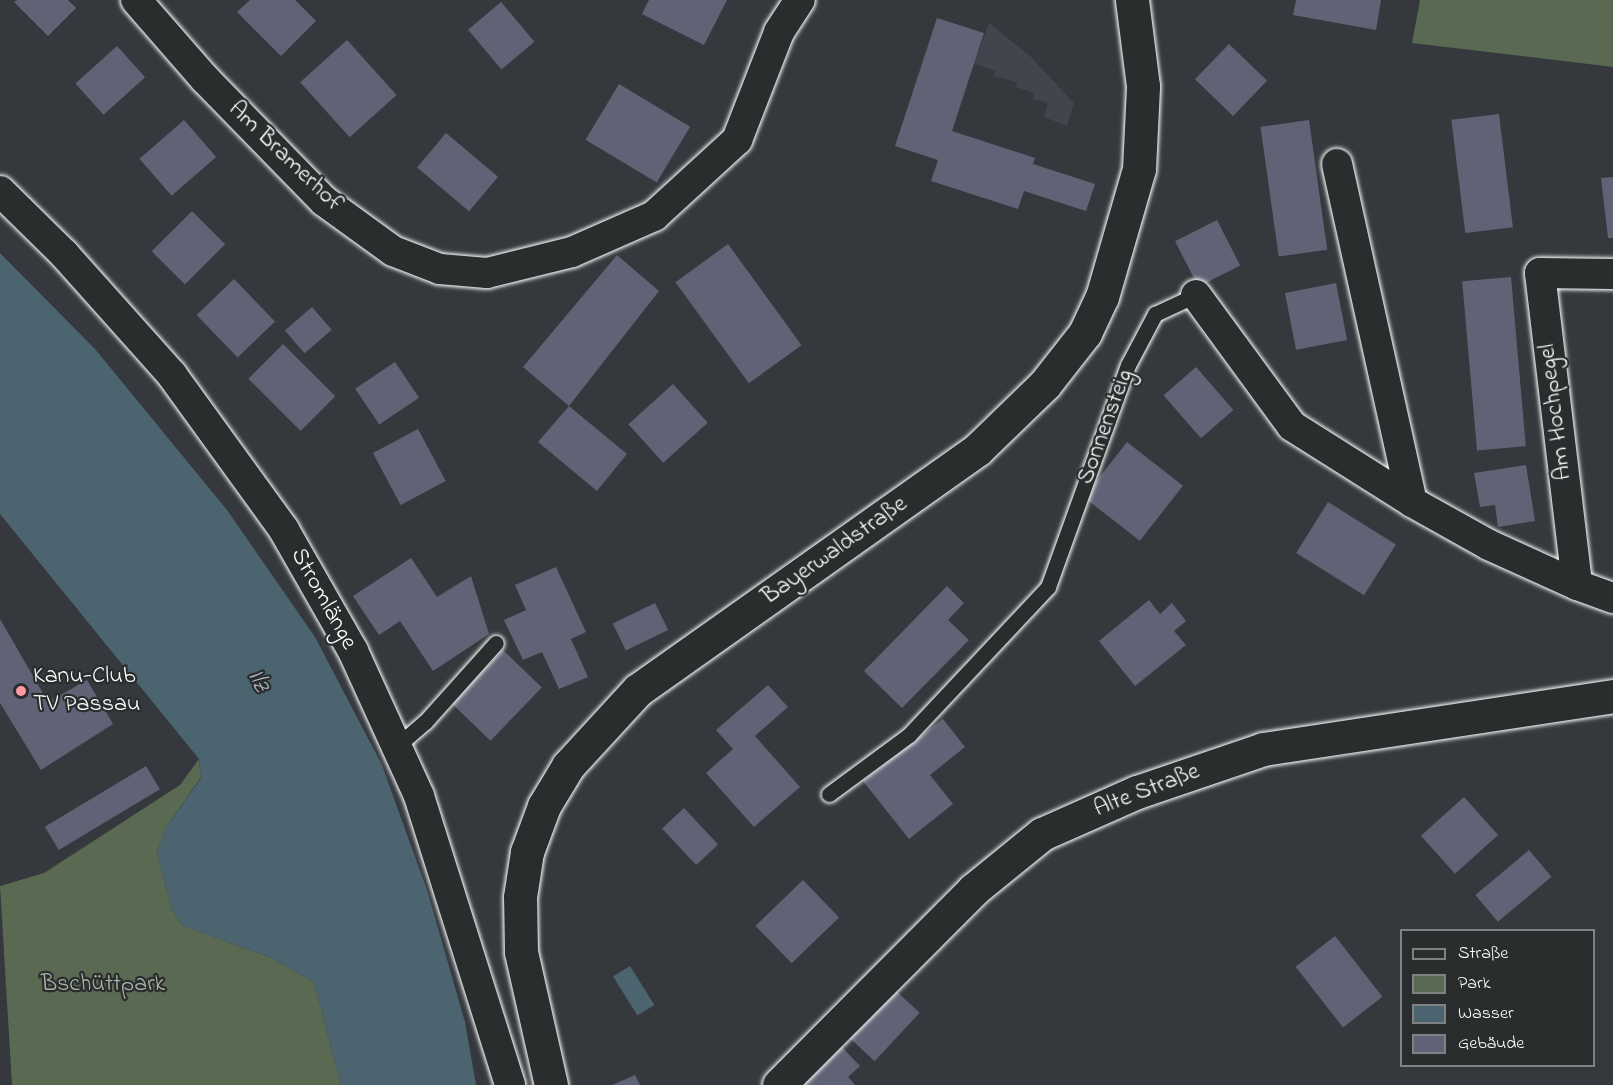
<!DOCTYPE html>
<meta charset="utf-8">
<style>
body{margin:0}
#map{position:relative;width:1613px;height:1085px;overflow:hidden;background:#35383c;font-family:"Indie Flower",sans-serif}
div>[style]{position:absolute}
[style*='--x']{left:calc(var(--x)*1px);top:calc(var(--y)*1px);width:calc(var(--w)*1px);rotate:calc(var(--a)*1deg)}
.built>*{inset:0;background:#42454d}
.green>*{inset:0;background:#596952}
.water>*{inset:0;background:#4b646f;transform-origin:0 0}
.building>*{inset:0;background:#606375;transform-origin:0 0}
.roads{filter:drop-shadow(0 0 2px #fff) drop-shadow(0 0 2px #fff)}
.service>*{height:15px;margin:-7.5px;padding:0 7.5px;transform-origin:7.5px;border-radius:7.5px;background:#2a2d2e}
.minor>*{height:30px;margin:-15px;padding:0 15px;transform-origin:15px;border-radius:15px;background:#2a2d2e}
.tertiary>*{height:33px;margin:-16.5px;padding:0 16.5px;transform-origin:16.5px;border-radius:16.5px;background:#2a2d2e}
.primary>*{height:33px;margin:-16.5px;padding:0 16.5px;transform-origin:16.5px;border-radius:16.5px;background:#2a2d2e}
.dots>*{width:16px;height:16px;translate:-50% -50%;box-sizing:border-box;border:3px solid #2a2d2e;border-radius:50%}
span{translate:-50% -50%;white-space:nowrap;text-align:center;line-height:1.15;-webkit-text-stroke:4.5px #2a2d2e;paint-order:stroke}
.street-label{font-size:24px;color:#fff}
.poi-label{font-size:24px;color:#fff}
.left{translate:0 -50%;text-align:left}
.park-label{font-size:24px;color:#acb4a8}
.water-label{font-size:26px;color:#aeb9be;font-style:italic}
.legend{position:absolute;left:1400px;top:929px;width:195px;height:138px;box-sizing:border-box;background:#2a2d2e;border:2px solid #7f8182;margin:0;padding:8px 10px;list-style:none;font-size:18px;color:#fff}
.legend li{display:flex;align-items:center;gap:12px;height:30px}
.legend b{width:30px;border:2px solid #7f8182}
</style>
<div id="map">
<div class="built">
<div style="clip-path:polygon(989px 23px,1031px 57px,1074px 103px,1067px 126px,1044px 117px,1048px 103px,1033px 99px,1034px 93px,1016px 87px,1017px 82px,994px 76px,996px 71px,974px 64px)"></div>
</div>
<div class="green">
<div style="clip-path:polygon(1420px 0,1613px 0,1613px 67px,1412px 43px)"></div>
<div style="clip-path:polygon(199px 759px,201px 777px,166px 828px,157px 853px,172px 909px,182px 925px,272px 958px,314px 982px,341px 1085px,12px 1085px,0 886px,44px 873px,180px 785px)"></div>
</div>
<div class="water">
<div style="clip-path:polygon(0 253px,95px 349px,227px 510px,315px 637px,382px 765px,427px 890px,465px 1022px,476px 1085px,341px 1085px,314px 982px,272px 958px,182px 925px,172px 909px,157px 853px,166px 828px,201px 778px,199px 759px,0 514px)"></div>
<div style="left:630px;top:966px;width:46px;height:20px;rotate:58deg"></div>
</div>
<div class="building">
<div style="clip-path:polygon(17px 0,68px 0,76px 8px,48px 36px,14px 2px)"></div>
<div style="clip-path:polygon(250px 0,295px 0,316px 21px,281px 56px,237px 12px)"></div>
<div style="clip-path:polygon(649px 0,727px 0,704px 45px,642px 14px)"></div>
<div style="clip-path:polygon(1296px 0,1381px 0,1376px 30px,1293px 15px)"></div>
<div style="left:501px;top:2px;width:52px;height:43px;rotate:50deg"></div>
<div style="clip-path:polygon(937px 18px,984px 33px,952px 131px,1035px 158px,1033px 164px,1095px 184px,1086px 211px,1024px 191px,1018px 209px,931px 181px,938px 160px,895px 146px)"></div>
<div style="left:347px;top:40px;width:74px;height:63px;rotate:48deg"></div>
<div style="left:1229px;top:44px;width:53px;height:49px;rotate:44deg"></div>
<div style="left:117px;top:46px;width:42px;height:56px;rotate:48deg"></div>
<div style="left:619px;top:84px;width:83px;height:65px;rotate:31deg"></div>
<div style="left:1499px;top:114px;width:114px;height:48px;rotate:83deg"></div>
<div style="left:184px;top:120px;width:49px;height:59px;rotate:49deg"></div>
<div style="left:1309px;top:120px;width:131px;height:49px;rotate:82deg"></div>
<div style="left:446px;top:133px;width:68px;height:45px;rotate:40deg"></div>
<div style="clip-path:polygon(1613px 177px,1613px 238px,1608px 238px,1601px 178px)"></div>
<div style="left:192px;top:211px;width:47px;height:57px;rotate:45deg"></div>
<div style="left:1217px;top:220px;width:51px;height:47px;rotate:63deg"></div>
<div style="left:728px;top:244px;width:125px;height:65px;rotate:54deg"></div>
<div style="clip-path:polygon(617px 255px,659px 291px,569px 406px,627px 454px,597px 491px,538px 442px,569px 406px,523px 367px)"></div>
<div style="left:1511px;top:277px;width:170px;height:49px;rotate:85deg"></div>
<div style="left:234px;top:279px;width:59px;height:52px;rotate:46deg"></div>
<div style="left:1336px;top:283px;width:58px;height:52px;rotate:79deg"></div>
<div style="left:312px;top:307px;width:30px;height:36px;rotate:49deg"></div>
<div style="left:283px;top:344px;width:74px;height:49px;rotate:45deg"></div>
<div style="left:395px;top:362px;width:43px;height:48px;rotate:56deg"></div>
<div style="left:1196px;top:367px;width:57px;height:43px;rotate:49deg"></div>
<div style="left:673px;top:384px;width:52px;height:60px;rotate:48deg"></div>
<div style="left:418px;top:429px;width:59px;height:51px;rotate:62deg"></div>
<div style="left:1127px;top:442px;width:71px;height:70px;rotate:38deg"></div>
<div style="clip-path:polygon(1526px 465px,1535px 521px,1498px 527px,1495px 505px,1480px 507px,1474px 473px)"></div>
<div style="left:1328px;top:502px;width:80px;height:60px;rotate:32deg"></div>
<div style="clip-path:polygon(411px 558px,437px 597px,471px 576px,489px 634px,433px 671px,400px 621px,379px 635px,353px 596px)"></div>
<div style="clip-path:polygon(556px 567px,586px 632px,571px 639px,588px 677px,559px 689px,542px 652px,523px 660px,504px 620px,526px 610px,515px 585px)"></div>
<div style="clip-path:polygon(947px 586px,964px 603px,948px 620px,969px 640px,902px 708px,864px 671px)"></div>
<div style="clip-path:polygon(1149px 600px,1160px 614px,1172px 603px,1186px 621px,1174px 631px,1186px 645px,1135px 686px,1099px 641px)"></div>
<div style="left:655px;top:603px;width:30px;height:47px;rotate:64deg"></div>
<div style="clip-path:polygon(0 619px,48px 702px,87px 680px,113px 724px,41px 770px,0 703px)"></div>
<div style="left:503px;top:650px;width:54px;height:74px;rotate:44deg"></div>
<div style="clip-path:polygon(768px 685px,788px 707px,755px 736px,800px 787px,754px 827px,706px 773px,733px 749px,716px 730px)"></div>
<div style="clip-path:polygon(943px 719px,965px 747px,930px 775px,953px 804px,909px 839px,863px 781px)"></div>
<div style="left:146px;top:766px;width:27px;height:118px;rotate:59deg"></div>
<div style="left:1464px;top:797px;width:51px;height:58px;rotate:48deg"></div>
<div style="left:684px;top:808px;width:50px;height:30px;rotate:47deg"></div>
<div style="left:1529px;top:850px;width:35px;height:70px;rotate:50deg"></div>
<div style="left:803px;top:880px;width:52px;height:66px;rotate:46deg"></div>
<div style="left:1335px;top:936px;width:77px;height:50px;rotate:52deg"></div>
<div style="left:894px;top:989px;width:35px;height:66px;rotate:43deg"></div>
<div style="clip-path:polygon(840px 1045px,860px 1066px,848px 1077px,855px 1085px,798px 1085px)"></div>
<div style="clip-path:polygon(635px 1075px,640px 1085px,612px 1085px)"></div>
</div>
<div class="roads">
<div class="service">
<div style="--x:397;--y:746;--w:37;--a:-41"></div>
<div style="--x:425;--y:722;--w:106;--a:-48.1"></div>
<div style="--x:829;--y:794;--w:99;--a:-36.4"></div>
<div style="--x:909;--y:735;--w:203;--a:-46.8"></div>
<div style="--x:1048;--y:587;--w:236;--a:-70.2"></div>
<div style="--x:1128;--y:365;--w:58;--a:-62.1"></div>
<div style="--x:1155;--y:314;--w:45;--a:-24.9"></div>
</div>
<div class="minor">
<div style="--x:136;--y:0;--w:105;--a:48.9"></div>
<div style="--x:205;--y:79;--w:170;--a:45.7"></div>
<div style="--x:324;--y:201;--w:85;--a:35.9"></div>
<div style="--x:393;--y:251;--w:50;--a:21"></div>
<div style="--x:440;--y:269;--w:47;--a:4.9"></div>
<div style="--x:487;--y:273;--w:88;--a:-13.9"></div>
<div style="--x:572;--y:252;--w:90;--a:-23.7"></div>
<div style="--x:654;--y:216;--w:113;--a:-42.5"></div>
<div style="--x:737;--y:140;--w:116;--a:-68.7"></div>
<div style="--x:779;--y:32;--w:38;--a:-57"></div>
<div style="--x:1337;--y:164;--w:346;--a:77.5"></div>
<div style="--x:1412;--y:502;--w:88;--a:29.2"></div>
<div style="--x:1489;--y:545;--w:97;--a:24.4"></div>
<div style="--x:0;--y:191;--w:90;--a:44.5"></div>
<div style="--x:64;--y:254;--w:162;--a:48.2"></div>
<div style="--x:172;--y:375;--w:191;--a:54.1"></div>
<div style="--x:284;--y:530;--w:139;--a:60.3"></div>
<div style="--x:353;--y:651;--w:159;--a:65.5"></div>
<div style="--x:419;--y:796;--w:303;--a:72.5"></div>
<div style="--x:1613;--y:274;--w:73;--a:-179.2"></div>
<div style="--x:1540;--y:273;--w:314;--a:83.2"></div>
<div style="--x:1577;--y:585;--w:38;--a:20"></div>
<div style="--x:1196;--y:295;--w:162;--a:53.8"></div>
<div style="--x:1292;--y:426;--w:142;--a:32.3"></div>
</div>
<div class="tertiary">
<div style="--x:779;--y:1085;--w:275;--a:-45.1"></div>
<div style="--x:973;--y:890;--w:89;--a:-39.1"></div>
<div style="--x:1042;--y:834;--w:104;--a:-23.9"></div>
<div style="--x:1137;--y:792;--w:133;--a:-18.8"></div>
<div style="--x:1263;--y:749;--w:354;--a:-8.6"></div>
</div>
<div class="primary">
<div style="--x:551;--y:1085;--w:136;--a:-102.7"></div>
<div style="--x:521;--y:952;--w:55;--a:-91"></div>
<div style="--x:520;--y:897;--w:46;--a:-81.2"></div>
<div style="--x:527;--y:852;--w:49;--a:-69.7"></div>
<div style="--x:544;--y:806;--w:47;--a:-59"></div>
<div style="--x:568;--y:766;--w:103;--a:-47.4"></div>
<div style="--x:638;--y:690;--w:415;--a:-35.3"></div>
<div style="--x:977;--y:450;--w:95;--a:-44.1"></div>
<div style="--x:1045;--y:384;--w:65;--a:-51.9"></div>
<div style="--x:1085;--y:333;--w:40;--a:-65"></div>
<div style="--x:1102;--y:297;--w:133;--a:-73.9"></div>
<div style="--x:1139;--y:169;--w:83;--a:-87.2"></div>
<div style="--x:1143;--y:86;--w:87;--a:-97.3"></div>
</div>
</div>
<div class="dots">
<div style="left:21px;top:691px;background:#ff9aa2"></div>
</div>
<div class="street-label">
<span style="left:285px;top:157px;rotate:44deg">Am Bramerhof</span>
<span style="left:1556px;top:412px;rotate:-97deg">Am Hochpegel</span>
<span style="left:1106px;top:427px;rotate:-70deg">Sonnensteig</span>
<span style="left:835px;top:551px;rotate:-35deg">Bayerwaldstraße</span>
<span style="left:323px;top:599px;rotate:61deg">Stromlänge</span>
<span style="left:1147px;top:791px;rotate:-21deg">Alte Straße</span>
</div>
<div class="poi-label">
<span class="left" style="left:33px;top:691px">Kanu-Club<br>TV Passau</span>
</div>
<div class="park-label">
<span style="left:103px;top:985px">Bschüttpark</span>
</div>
<div class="water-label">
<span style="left:257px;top:681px;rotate:64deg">Ilz</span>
</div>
<ul class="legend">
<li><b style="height:8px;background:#2a2d2e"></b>Straße</li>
<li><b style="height:16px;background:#596952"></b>Park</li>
<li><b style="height:16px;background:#4b646f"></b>Wasser</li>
<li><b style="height:16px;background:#606375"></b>Gebäude</li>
</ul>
</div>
